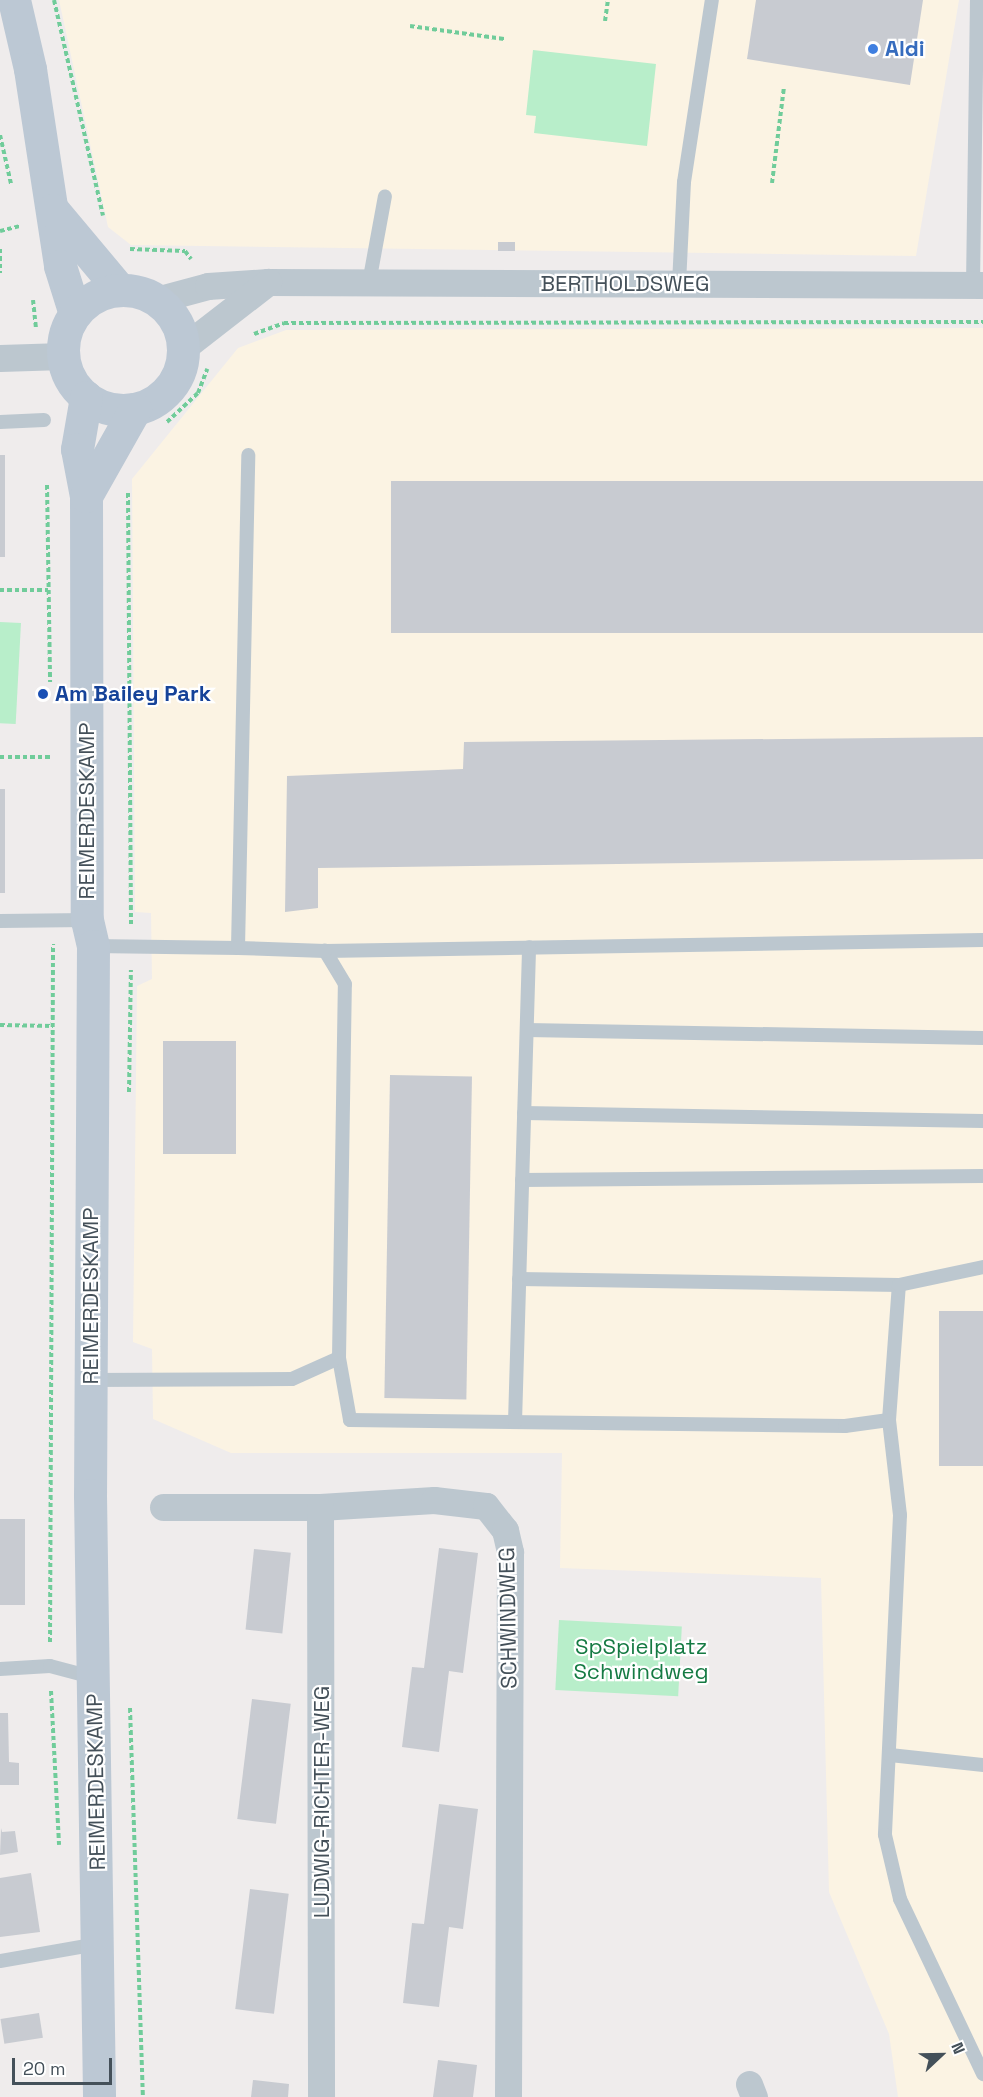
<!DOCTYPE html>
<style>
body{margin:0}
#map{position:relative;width:983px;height:2097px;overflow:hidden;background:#efecec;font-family:"Space Grotesk",sans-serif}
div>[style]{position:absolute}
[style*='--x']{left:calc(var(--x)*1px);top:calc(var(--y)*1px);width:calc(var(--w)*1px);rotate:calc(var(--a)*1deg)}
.commercial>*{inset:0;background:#fbf3e3}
.green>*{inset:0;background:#b8eeca;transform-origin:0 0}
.building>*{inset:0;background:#c8cbd1;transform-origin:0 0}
.path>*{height:4px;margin-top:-2px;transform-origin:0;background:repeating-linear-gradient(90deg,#70cc9a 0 4.5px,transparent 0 7.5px)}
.lane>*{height:14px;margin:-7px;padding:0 7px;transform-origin:7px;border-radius:7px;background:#bcc7cf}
.street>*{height:27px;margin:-13.5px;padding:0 13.5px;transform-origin:13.5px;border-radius:13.5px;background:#bcc7cf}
.secondary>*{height:33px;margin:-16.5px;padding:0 16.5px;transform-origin:16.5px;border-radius:16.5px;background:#bcc8d4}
.secondary>.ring{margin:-16.5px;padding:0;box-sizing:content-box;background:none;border:33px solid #bcc8d4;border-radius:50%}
.dots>*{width:16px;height:16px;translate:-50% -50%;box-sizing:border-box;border:3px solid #fff;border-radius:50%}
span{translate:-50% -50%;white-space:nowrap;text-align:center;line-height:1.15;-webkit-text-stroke:4.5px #fff;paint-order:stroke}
.shop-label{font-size:22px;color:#366cbe;font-weight:700}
.left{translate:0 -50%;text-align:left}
.street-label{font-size:22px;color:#445059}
.transit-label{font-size:22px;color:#164399;font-weight:700}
.park-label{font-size:22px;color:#157a43}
.north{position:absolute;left:911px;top:2025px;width:60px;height:60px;-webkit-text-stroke:4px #fff;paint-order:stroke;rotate:68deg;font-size:16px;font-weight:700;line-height:24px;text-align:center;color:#445059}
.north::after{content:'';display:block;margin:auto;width:21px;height:27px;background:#445059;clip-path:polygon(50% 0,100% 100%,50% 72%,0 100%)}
.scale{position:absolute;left:12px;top:2058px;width:100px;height:27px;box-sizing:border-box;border:3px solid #445059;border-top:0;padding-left:8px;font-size:18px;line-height:21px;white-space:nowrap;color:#445059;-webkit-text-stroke:4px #fff;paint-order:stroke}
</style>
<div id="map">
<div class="commercial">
<div style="clip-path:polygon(59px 0,959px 0,916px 256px,131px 245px,108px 227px)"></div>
<div style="clip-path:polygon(983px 328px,983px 2097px,898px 2097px,889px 2034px,829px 1892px,821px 1578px,560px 1568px,562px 1453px,231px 1453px,153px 1419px,152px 1349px,133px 1342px,137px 986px,152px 979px,151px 913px,135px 912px,132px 479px,238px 348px,286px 330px)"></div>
</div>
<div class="green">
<div style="clip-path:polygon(533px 50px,656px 64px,647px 146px,534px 133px,536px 116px,526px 115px)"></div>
<div style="left:0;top:622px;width:21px;height:101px;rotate:3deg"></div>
<div style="left:559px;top:1620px;width:123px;height:70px;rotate:3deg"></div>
</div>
<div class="building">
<div style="clip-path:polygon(756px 0,923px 0,910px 85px,747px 59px)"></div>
<div style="left:498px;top:242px;width:17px;height:9px"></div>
<div style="left:0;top:455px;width:5px;height:102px"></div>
<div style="left:391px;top:481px;width:592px;height:152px"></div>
<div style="clip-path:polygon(983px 737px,983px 859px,318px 868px,318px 908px,285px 912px,287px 776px,463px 769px,464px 742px)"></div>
<div style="left:0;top:789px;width:5px;height:104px"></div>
<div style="left:163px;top:1041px;width:73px;height:113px"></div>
<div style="left:390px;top:1075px;width:82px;height:323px;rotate:1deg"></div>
<div style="left:939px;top:1311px;width:44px;height:155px"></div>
<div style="left:0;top:1519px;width:25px;height:86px"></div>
<div style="clip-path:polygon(439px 1548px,478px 1553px,463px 1673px,449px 1671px,439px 1752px,402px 1747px,412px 1667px,424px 1668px)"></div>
<div style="left:254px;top:1549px;width:37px;height:81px;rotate:6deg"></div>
<div style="left:252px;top:1699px;width:39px;height:121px;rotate:7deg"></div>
<div style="clip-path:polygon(0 1713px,8px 1713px,9px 1762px,19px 1763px,19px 1785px,0 1785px)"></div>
<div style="clip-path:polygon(439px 1804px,478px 1809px,463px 1929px,449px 1927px,439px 2007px,403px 2003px,412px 1923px,424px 1924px)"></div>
<div style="clip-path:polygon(1px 1828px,2px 1832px,15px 1831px,18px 1852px,0 1855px)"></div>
<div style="clip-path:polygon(31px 1873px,40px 1932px,0 1937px,0 1878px)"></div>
<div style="left:250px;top:1889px;width:39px;height:121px;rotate:7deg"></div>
<div style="left:39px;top:2013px;width:25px;height:39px;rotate:81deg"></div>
<div style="clip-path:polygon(438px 2060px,477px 2065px,473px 2097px,433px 2097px)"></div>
<div style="clip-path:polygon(253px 2080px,289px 2084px,288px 2097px,251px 2097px)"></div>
</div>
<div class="path">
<div style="--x:54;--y:0;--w:221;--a:77.2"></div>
<div style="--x:605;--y:21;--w:21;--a:-82"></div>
<div style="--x:410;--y:26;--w:95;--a:7.9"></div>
<div style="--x:0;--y:135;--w:50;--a:77.3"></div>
<div style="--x:772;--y:183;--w:97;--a:-82.9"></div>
<div style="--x:0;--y:231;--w:21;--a:-14"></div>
<div style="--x:0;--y:249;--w:24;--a:90"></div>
<div style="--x:130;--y:249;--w:55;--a:2.1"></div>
<div style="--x:185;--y:251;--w:10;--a:53"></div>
<div style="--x:33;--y:300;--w:28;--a:84"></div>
<div style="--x:254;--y:334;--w:32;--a:-20"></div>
<div style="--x:284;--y:323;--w:699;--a:-0.08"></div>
<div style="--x:167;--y:422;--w:42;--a:-43.1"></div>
<div style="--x:198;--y:393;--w:26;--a:-69"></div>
<div style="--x:47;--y:485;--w:197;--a:89.1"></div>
<div style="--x:128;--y:493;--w:431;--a:89.6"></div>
<div style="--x:0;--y:590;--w:48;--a:0"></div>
<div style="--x:0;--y:757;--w:51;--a:0"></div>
<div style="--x:0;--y:1025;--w:53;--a:1.1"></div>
<div style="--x:129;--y:1092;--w:122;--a:-89.1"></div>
<div style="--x:50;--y:1642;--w:698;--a:-89.75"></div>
<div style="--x:51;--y:1691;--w:154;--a:87"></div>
<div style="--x:130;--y:1708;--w:389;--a:88.1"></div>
</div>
<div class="lane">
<div style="--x:369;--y:283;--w:88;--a:-79.6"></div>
<div style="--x:679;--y:284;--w:102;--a:-87.2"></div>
<div style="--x:684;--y:182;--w:184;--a:-81.3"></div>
<div style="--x:973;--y:285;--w:285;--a:-89.2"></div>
<div style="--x:0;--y:422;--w:44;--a:-2.6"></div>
<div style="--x:0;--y:921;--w:87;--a:-0.7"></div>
<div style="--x:93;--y:946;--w:145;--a:0.8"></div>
<div style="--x:238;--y:948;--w:493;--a:-88.8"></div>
<div style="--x:325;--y:951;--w:658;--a:-0.96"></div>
<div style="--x:527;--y:1030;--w:456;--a:1"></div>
<div style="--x:524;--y:1113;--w:459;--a:1"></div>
<div style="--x:522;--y:1180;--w:461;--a:-0.5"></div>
<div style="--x:519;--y:1279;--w:380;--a:0.9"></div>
<div style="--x:339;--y:1358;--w:63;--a:79.9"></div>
<div style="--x:350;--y:1420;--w:495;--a:0.7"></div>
<div style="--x:845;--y:1426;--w:44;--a:-7.8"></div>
<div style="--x:889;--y:1420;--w:135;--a:-85.8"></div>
<div style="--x:899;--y:1285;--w:86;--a:-12.1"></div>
<div style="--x:90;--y:1380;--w:202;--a:-0.3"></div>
<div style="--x:292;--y:1379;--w:51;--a:-24.1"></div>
<div style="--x:339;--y:1358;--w:374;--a:-89.1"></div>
<div style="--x:345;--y:984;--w:39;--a:-121"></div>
<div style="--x:325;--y:951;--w:87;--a:-178"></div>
<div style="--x:889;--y:1420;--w:96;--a:83.4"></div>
<div style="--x:900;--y:1515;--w:320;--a:92.7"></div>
<div style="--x:885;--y:1835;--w:66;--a:76.8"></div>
<div style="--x:900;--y:1899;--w:194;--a:64.6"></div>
<div style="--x:515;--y:1422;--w:475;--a:-88.3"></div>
<div style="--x:0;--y:1669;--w:50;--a:-3.4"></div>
<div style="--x:50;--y:1666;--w:43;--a:14.7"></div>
<div style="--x:890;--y:1755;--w:94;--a:6.1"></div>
<div style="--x:0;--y:1961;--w:98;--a:-9.9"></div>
</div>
<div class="street">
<div style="--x:156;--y:300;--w:54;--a:-15.1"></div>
<div style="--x:208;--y:286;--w:60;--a:-3.8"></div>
<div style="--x:268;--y:282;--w:715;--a:0.24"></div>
<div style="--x:183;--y:348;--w:108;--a:-37.8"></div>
<div style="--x:0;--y:358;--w:63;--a:-1.8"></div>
<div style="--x:163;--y:1507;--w:157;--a:0"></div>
<div style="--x:320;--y:1507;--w:114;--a:-3.5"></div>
<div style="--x:434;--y:1500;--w:52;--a:6.6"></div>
<div style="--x:486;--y:1506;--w:31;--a:52"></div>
<div style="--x:505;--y:1530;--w:23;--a:77"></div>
<div style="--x:510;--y:1552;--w:545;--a:90.21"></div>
<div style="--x:320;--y:1507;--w:590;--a:89.9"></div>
<div style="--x:749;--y:2084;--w:14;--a:69"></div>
</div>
<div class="secondary">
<div style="--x:14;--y:0;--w:71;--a:76.9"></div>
<div style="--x:30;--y:69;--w:199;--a:81.3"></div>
<div style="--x:60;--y:266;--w:50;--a:72.6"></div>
<div style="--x:53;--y:210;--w:104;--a:50.1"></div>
<div class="ring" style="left:63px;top:290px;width:87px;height:87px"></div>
<div style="--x:86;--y:397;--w:53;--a:99.8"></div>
<div style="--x:77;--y:449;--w:48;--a:79.2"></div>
<div style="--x:86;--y:496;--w:424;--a:89.9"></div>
<div style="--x:87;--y:920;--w:27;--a:77"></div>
<div style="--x:93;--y:946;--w:549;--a:90.31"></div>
<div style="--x:90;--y:1495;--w:602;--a:89.14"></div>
<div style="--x:86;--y:496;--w:100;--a:-60.6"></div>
</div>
<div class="dots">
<div style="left:873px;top:49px;background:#3f7fe0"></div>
<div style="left:43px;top:694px;background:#1a4fb4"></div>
</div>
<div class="shop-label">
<span class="left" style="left:885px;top:49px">Aldi</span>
</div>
<div class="street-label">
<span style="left:625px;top:284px">BERTHOLDSWEG</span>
<span style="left:87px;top:811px;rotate:-90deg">REIMERDESKAMP</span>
<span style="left:91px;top:1296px;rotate:-90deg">REIMERDESKAMP</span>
<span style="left:508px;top:1618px;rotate:-91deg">SCHWINDWEG</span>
<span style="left:96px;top:1782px;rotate:-91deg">REIMERDESKAMP</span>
<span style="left:322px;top:1802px;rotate:-90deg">LUDWIG-RICHTER-WEG</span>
</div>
<div class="transit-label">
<span class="left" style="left:55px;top:694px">Am Bailey Park</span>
</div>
<div class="park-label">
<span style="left:641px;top:1659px">SpSpielplatz<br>Schwindweg</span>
</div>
<div class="north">N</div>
<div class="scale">20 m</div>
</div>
